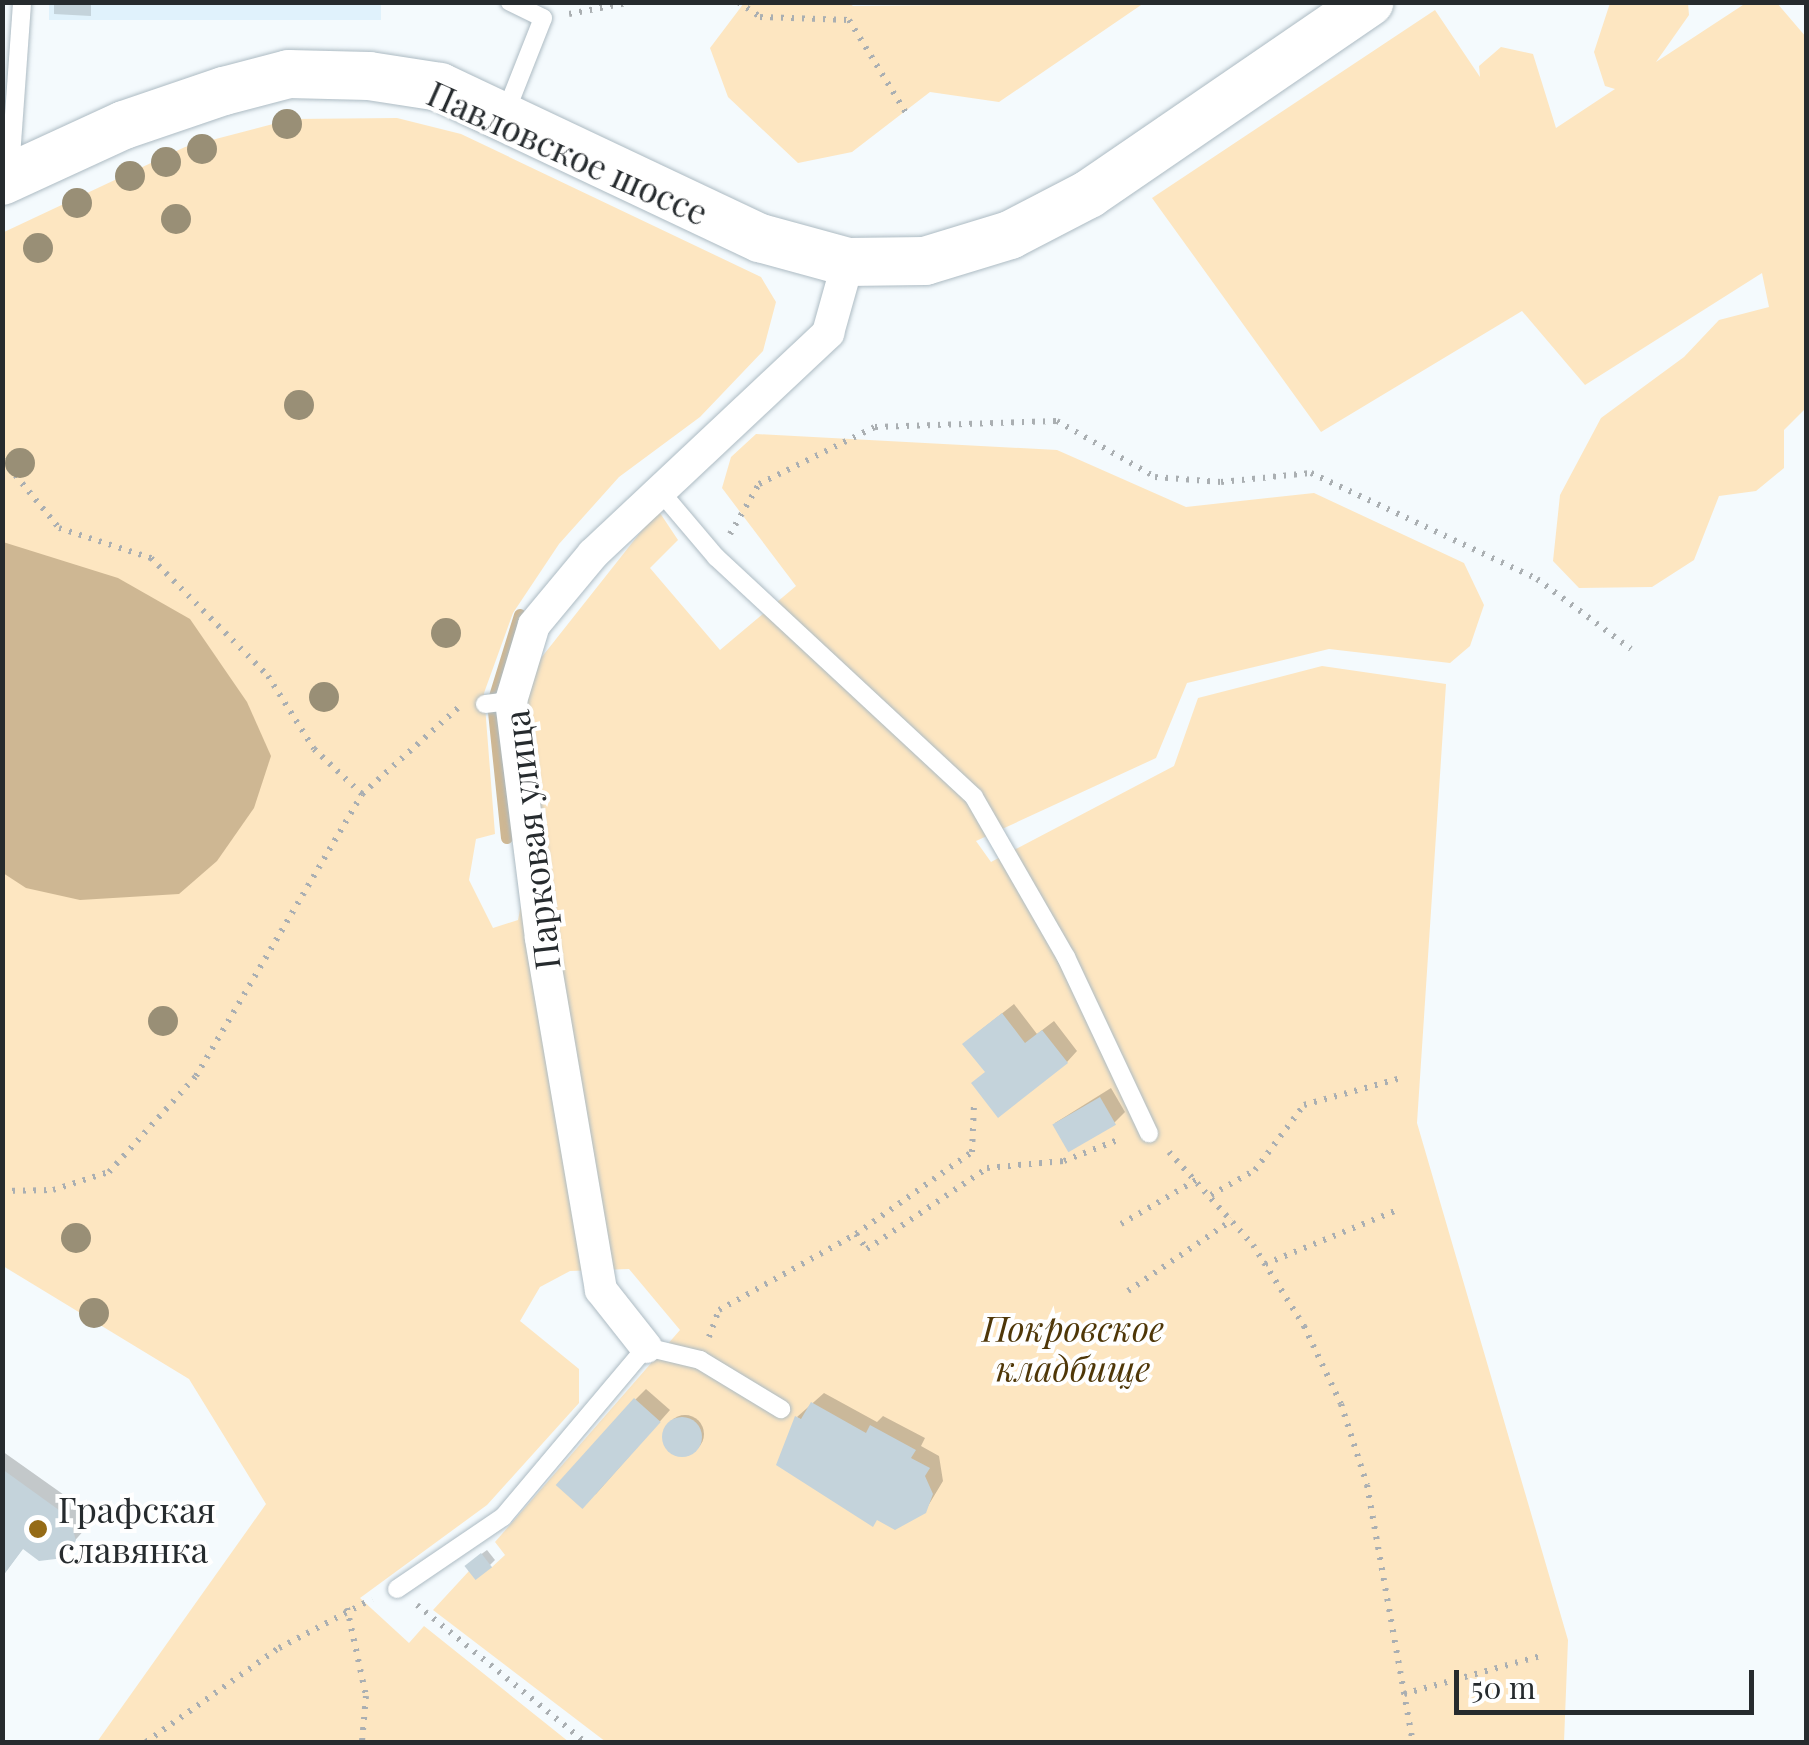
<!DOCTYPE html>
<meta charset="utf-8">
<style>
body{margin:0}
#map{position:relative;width:1809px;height:1745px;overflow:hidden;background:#f4fafd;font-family:"Playfair Display",serif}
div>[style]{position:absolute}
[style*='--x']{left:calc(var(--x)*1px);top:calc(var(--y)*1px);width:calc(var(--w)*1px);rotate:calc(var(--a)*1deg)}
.built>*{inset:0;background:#e0f2fc;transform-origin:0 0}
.green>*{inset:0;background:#fde6c1}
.water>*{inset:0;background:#ceb793}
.shadow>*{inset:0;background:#0003}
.round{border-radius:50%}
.stream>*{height:12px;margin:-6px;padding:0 6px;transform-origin:6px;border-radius:6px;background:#ceb793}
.building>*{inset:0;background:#c4d3db;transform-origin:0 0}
.path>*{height:6px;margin-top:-3px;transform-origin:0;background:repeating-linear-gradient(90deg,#aaafb2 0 2.5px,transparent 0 10.5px)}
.roads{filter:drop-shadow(0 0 2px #adbbc3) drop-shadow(0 0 2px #adbbc3)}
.lane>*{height:18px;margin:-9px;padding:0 9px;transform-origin:9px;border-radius:9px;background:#fff}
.street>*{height:32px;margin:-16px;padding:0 16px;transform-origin:16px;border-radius:16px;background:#fff}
.secondary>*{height:48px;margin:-24px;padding:0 24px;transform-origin:24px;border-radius:24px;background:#fff}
.trees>*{width:30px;height:30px;margin:-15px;border-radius:50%;background:#998f76}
.dots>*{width:28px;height:28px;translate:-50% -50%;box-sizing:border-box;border:5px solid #fff;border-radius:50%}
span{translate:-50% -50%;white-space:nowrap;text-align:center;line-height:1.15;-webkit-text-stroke:8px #fff;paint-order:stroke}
.street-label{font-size:35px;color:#262b2e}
.park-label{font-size:35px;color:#4f3708;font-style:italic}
.poi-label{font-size:35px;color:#262b2e}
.left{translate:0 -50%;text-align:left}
.frame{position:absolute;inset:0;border:5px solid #262b2e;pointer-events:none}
.scale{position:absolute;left:1454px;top:1670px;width:300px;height:45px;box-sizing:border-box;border:5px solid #262b2e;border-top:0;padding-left:12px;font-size:30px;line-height:35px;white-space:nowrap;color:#262b2e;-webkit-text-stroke:8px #fff;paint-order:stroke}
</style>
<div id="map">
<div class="built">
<div style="left:49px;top:3px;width:332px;height:17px"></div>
</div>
<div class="green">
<div style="clip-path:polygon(847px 2px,853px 6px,1144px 3px,999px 102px,930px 92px,852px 152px,798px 163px,728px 97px,710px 48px,744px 3px)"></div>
<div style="clip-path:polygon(1610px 3px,1688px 3px,1689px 15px,1656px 62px,1746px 3px,1777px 3px,1806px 37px,1806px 408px,1784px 430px,1784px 468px,1756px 491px,1719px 496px,1694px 560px,1652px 587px,1579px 588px,1553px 561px,1560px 495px,1601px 418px,1684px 357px,1719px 320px,1769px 307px,1762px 273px,1585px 385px,1522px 311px,1321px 432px,1152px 198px,1435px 10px,1480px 77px,1479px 66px,1501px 47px,1533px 54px,1556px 128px,1615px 89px,1605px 86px,1594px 52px)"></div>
<div style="clip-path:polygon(397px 118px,461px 134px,761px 277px,776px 302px,763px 351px,700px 417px,619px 477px,559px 544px,513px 613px,484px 693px,495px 834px,476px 839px,469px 880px,493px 928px,518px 920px,524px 890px,526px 677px,658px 510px,678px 540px,650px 568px,720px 650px,796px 586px,722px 488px,731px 457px,756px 434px,1057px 450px,1186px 507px,1314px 493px,1464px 563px,1484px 605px,1470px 646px,1450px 663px,1329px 649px,1187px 683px,1156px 758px,976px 841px,991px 862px,1174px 766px,1198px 698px,1322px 666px,1446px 684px,1417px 1123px,1568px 1640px,1564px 1742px,606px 1742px,433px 1610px,469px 1571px,492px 1567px,505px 1555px,495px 1542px,680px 1330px,629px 1269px,570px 1271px,540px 1287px,520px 1321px,579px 1369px,579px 1403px,487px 1505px,360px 1598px,409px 1643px,424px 1626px,569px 1742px,97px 1742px,266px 1504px,189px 1379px,3px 1266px,2px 233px,185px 147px,292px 119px)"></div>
</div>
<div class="water">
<div style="clip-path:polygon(3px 542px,118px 578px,190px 619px,247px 702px,271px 756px,254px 808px,217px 861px,179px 894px,80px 900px,26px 888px,3px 873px)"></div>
</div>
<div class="shadow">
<div style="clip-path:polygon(1014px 1004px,1037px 1034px,1054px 1021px,1077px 1051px,1067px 1062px,987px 1071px,977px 1033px)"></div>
<div style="clip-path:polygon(1111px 1088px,1125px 1112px,1114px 1123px,1055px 1123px)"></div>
<div style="clip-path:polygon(646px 1389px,670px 1410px,595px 1495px,635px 1400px)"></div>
<div style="clip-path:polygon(824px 1393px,877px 1422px,883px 1416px,925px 1438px,921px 1446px,939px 1456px,943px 1481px,925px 1511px,797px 1417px)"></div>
<div class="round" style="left:666px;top:1415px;width:38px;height:38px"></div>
<div style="clip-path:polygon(2px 1451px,81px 1507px,86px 1528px,62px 1555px,24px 1547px,2px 1577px)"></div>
<div style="clip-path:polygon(487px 1550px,495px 1560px,490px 1565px,472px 1561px)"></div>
</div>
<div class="stream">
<div style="--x:507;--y:838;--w:136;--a:-95.9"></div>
<div style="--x:493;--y:703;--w:92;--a:-72.9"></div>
</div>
<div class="building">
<div style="clip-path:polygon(54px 2px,91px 2px,91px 16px,54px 14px)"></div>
<div style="clip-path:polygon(1002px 1013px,1025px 1043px,1042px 1030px,1068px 1063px,998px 1118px,971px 1083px,985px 1072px,962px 1044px)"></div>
<div style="left:1100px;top:1097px;width:32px;height:55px;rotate:60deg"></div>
<div style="left:634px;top:1398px;width:36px;height:117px;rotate:42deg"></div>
<div style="clip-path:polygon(811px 1402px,866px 1433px,870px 1425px,916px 1450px,911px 1458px,930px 1468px,925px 1476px,933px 1494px,926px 1513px,895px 1530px,877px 1520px,873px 1527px,776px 1465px,795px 1416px,801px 1419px)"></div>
<div class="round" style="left:662px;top:1417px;width:40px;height:40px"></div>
<div style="clip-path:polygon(2px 1469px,70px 1518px,76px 1541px,64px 1558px,39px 1561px,23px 1549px,2px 1577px)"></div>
<div style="left:481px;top:1553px;width:18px;height:21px;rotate:52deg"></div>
</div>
<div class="path">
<div style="--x:738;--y:2;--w:27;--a:34"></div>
<div style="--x:760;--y:17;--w:89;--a:1.9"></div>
<div style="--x:849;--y:20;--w:115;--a:58.5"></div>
<div style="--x:569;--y:14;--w:64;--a:-10.8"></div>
<div style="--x:2;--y:459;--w:89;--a:50.4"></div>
<div style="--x:59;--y:528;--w:97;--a:18.1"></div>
<div style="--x:151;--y:558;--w:166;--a:45.2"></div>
<div style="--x:268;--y:676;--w:86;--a:57.8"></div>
<div style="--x:314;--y:749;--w:66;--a:43.2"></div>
<div style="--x:730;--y:534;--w:58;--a:-59.9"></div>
<div style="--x:759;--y:484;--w:129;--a:-26.2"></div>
<div style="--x:875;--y:427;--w:182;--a:-1.9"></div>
<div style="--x:1057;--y:421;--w:113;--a:29.7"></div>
<div style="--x:1155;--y:477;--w:66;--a:4.3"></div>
<div style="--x:1221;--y:482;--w:90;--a:-5.7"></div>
<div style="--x:1311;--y:473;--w:250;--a:25.1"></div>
<div style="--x:1537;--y:579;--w:117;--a:36.7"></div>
<div style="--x:1169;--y:1152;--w:125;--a:47.9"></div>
<div style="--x:1253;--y:1245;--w:96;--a:57.8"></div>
<div style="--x:1304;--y:1326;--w:86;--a:64.6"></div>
<div style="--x:1341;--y:1404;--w:85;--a:72.2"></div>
<div style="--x:1367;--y:1485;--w:261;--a:79.9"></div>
<div style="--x:2;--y:1191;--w:51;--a:-1.1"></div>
<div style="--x:53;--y:1190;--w:59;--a:-17.8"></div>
<div style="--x:109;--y:1172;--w:130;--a:-47.8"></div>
<div style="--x:196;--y:1076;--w:327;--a:-59.5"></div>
<div style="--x:362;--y:794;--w:130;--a:-41.9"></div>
<div style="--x:1211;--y:1195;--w:51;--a:-29.6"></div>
<div style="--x:1255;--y:1170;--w:81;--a:-53"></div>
<div style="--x:1304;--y:1105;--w:104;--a:-15.6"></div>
<div style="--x:1121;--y:1224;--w:89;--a:-30.3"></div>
<div style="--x:856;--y:1234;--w:142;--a:-35.3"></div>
<div style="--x:972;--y:1152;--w:47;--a:-87.6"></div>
<div style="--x:1265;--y:1264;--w:143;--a:-22.2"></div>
<div style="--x:1128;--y:1291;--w:126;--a:-34.3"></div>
<div style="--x:709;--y:1337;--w:29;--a:-70"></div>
<div style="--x:719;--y:1310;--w:157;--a:-29"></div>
<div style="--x:856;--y:1234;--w:19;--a:54"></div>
<div style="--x:867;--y:1249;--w:145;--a:-34"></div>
<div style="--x:987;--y:1168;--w:77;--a:-5.2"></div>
<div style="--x:1064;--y:1161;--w:60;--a:-21.4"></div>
<div style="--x:417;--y:1605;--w:217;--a:39.2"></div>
<div style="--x:347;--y:1608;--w:90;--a:77.8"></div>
<div style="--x:366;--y:1696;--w:46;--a:95"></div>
<div style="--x:1404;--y:1694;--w:141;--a:-15.6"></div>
<div style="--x:146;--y:1742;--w:163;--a:-35.3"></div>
<div style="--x:279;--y:1648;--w:105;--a:-27.8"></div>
</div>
<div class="roads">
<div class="lane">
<div style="--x:505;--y:114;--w:103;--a:-68.4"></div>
<div style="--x:543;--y:18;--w:37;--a:-154"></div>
<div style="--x:10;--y:171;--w:169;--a:-85.9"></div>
<div style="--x:660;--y:491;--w:87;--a:49.7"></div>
<div style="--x:716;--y:557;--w:352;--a:42.9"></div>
<div style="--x:974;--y:797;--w:185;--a:60.1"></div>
<div style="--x:1066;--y:957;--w:195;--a:64.8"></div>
<div style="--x:485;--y:704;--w:26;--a:-7"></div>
<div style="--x:397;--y:1589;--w:128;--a:-34.2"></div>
<div style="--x:503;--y:1517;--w:222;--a:-49.9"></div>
<div style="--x:646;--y:1347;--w:56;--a:13.5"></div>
<div style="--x:700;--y:1360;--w:95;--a:31.2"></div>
</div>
<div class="street">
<div style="--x:646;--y:1347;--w:73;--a:-128.3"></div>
<div style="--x:601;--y:1290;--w:357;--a:-99.7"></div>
<div style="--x:541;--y:938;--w:239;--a:-97.2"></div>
<div style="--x:511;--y:701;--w:79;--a:-73.2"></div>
<div style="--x:534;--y:625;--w:92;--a:-50.3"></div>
<div style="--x:593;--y:554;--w:323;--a:-43.2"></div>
<div style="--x:828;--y:333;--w:74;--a:-74.3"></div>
</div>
<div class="secondary">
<div style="--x:2;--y:181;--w:134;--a:-24.7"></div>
<div style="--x:124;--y:125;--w:106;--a:-18.8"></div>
<div style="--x:224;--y:91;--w:67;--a:-14.7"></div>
<div style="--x:289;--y:74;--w:80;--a:1.4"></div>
<div style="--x:369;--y:76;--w:72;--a:8.8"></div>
<div style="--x:440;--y:87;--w:354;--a:25.3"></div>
<div style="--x:760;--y:238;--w:91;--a:15.3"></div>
<div style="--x:848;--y:262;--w:77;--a:-0.7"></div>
<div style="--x:925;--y:261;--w:89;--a:-17"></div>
<div style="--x:1010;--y:235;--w:89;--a:-27.4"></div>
<div style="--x:1089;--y:194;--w:340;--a:-34.4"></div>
</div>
</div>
<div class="trees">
<div style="left:287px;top:124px"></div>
<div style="left:202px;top:149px"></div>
<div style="left:166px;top:162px"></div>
<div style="left:130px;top:176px"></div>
<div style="left:77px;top:203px"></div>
<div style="left:176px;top:219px"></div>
<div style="left:38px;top:248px"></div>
<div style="left:299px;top:405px"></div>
<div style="left:20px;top:463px"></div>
<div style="left:446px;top:633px"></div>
<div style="left:324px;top:697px"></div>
<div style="left:163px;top:1021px"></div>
<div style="left:76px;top:1238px"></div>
<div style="left:94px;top:1313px"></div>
</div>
<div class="dots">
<div style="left:38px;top:1529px;background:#956b16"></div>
</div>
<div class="street-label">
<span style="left:568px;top:152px;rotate:24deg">Павловское шоссе</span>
<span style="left:531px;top:840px;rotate:-97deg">Парковая улица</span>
</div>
<div class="park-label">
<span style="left:1073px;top:1348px">Покровское<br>кладбище</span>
</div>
<div class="poi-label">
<span class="left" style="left:58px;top:1529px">Графская<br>славянка</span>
</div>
<div class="frame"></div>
<div class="scale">50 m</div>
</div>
